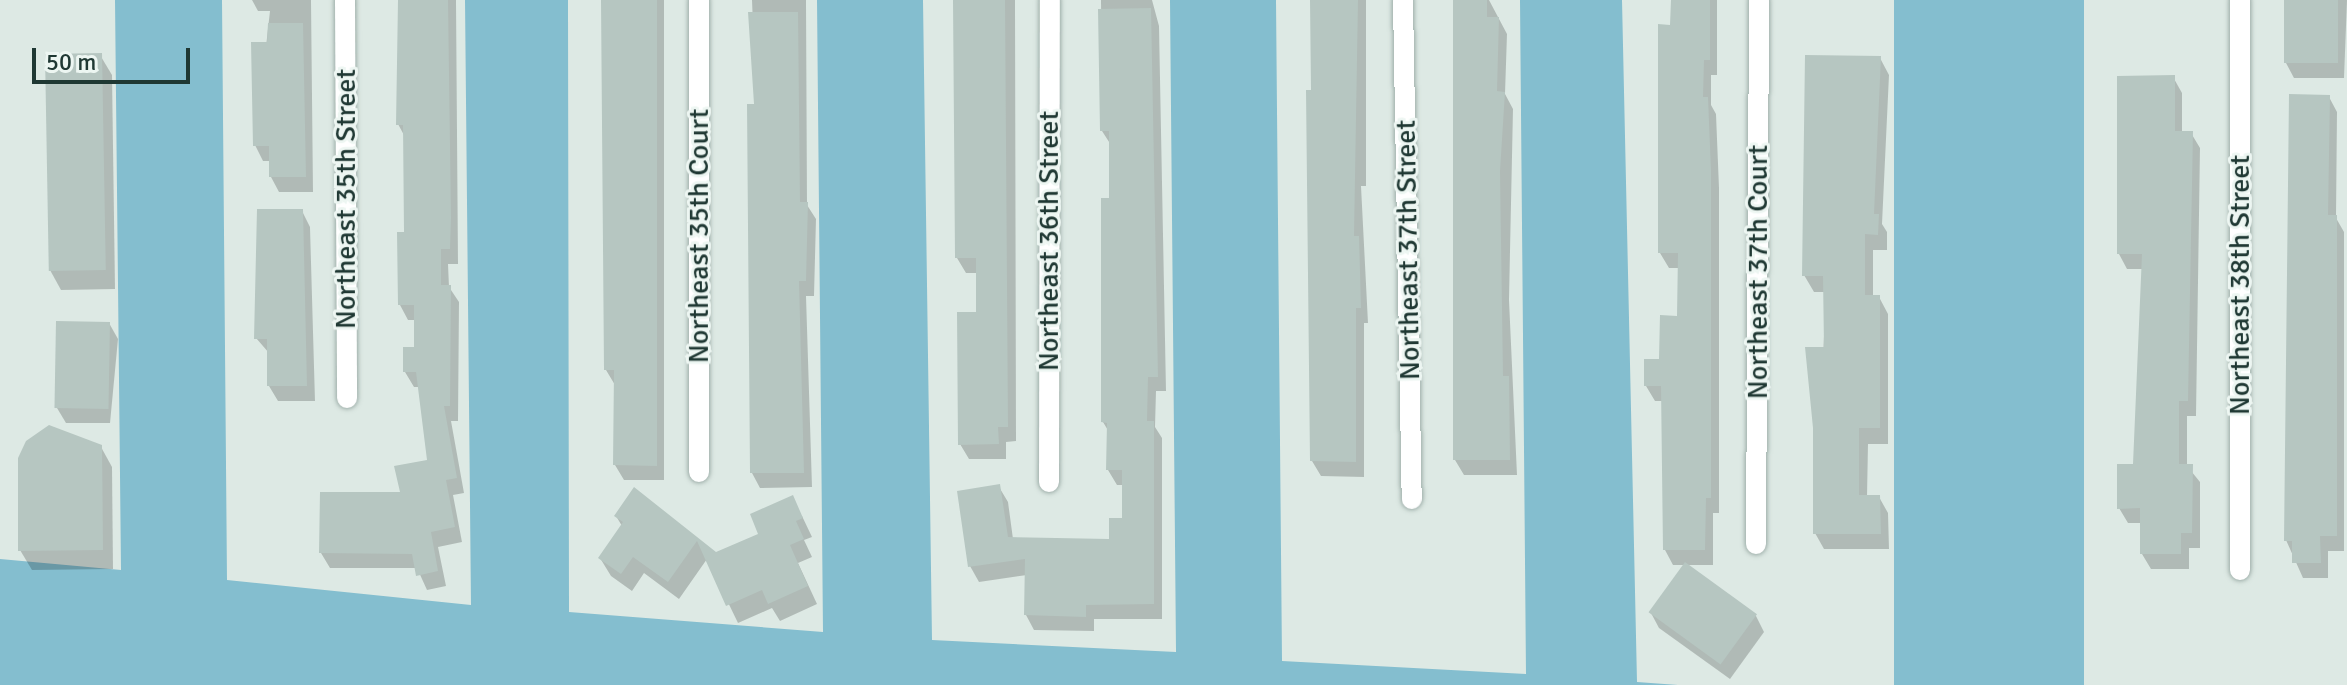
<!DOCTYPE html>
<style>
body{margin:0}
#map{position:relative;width:2347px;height:685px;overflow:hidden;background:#dde9e4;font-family:Signika,sans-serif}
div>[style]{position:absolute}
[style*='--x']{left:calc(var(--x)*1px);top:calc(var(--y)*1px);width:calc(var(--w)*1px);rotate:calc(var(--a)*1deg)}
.water>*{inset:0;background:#84becf;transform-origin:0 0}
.shadow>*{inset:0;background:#0003}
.building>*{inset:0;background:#b6c6c1;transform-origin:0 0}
.roads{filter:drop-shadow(0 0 2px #a0b0ab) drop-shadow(0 0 2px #a0b0ab)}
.street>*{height:20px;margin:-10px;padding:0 10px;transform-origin:10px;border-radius:10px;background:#fff}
span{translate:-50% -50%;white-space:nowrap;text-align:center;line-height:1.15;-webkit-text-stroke:6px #edf6f2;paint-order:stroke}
.street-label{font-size:28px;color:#1f3833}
.scale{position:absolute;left:32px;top:48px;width:158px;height:36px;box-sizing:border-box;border:4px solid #1f3833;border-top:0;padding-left:10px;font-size:24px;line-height:28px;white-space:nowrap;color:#1f3833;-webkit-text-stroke:6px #edf6f2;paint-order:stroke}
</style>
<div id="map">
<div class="water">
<div style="clip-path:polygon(115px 0,222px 0,227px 580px,471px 605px,465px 0,568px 0,569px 612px,823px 632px,817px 0,923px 0,932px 640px,1176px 652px,1170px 0,1276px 0,1282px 661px,1526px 674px,1520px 0,1622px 0,1637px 682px,1678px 685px,0 685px,0 559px,121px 570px)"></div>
<div style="left:1894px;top:0;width:190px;height:685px"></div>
</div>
<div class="shadow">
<div style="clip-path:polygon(252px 0,311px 0,313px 192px,279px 192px,271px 177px,271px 161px,263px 161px,255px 145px,270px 11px,258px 11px)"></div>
<div style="clip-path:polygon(399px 0,456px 0,458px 264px,448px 264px,449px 287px,459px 302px,458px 421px,451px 421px,464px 493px,453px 495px,462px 542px,438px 547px,446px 586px,427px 590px,417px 568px,330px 568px,321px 553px,402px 494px,429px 461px,420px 387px,414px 387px,405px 372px,416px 349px,416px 320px,408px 320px,400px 305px,406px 234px,405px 137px,398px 124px)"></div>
<div style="clip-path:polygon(605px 0,664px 0,664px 480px,624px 480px,615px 465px,615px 385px,606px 370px)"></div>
<div style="clip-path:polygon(752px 0,806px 0,807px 205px,816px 219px,814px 296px,806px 296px,812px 487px,760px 488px,752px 473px,756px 106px)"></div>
<div style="clip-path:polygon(956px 0,1015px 0,1016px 441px,1006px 442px,1006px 459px,969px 459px,960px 444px,978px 314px,978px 273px,966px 273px,957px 258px)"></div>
<div style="clip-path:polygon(1101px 0,1152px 0,1159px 26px,1166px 391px,1156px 391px,1155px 427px,1162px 438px,1162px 619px,1094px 619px,1094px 631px,1034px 630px,1026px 615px,1027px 575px,979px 582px,970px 566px,999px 487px,1008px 502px,1013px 539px,1111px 541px,1124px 520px,1124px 485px,1117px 485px,1108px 470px,1109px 432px,1103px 422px,1111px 145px,1102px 131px)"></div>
<div style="clip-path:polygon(1312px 0,1366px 0,1366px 186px,1361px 186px,1368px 323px,1364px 323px,1364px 477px,1321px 476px,1312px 461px)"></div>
<div style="clip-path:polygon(1455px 0,1489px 0,1507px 34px,1505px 94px,1513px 109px,1509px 300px,1517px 475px,1464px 475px,1455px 460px)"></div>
<div style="clip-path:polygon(1673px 0,1717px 0,1717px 75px,1711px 75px,1711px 105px,1716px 114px,1719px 188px,1719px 513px,1713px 513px,1713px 565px,1673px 565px,1665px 550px,1663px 401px,1655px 401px,1646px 386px,1679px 318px,1680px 268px,1669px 268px,1660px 253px)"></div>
<div style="clip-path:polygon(2286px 0,2347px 0,2344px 78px,2294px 78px,2286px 63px)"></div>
<div style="clip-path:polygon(100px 55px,112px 75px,115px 289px,61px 290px,50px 270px)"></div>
<div style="clip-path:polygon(1880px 58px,1889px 75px,1882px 224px,1887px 232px,1887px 250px,1873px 250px,1873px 297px,1879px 297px,1888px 314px,1888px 444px,1868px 444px,1867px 497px,1879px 497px,1888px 513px,1889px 549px,1824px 549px,1815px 533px,1826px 292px,1814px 292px,1804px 275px)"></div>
<div style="clip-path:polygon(2173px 77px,2182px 93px,2182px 133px,2191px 133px,2200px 148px,2196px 416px,2187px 416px,2187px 466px,2200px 482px,2200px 548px,2189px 548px,2189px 569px,2151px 569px,2142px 554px,2142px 523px,2128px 523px,2119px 508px,2135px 466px,2143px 269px,2127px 269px,2119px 254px)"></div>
<div style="clip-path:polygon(2329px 97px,2337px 112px,2336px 218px,2344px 232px,2344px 551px,2328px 551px,2328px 578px,2303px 578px,2286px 540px)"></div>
<div style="clip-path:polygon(302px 211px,310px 227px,315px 401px,278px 401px,269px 386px,269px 353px,256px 338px)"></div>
<div style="clip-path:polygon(109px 323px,118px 339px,110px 423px,66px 423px,57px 408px)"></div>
<div style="clip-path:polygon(101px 447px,112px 467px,113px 569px,32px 570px,20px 550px)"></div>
<div style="clip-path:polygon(634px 490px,716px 554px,802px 516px,812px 537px,804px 540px,812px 557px,798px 563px,817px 604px,780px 621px,772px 608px,738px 623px,707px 559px,679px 599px,644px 573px,632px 591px,611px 576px,600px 558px,622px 526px,616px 516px)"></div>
<div style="clip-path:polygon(1651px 613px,1756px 616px,1764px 632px,1730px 679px,1659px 628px)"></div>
</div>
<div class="building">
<div style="clip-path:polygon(398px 0,448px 0,451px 218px,450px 249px,441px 249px,441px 285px,451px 285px,450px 406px,444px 406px,457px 478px,446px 480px,455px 527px,431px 532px,438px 571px,416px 576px,412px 554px,319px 553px,320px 492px,400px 492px,394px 466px,427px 460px,416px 372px,403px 372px,403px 347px,414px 347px,414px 305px,398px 305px,397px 232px,404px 232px,403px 125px,396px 125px)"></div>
<div style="clip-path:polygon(601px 0,657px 0,657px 466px,613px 465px,614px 370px,604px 370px)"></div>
<div style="clip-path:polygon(953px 0,1005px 0,1008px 427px,998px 427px,999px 444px,958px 445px,957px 312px,976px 312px,976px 258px,955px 258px)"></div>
<div style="clip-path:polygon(1310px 0,1358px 0,1354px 236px,1359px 236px,1361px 308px,1356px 308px,1356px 462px,1310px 461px,1306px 90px,1311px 90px)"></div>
<div style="clip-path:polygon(1453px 0,1487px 0,1487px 17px,1499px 17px,1497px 91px,1505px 92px,1500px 171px,1503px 376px,1509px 376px,1510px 460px,1453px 460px)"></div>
<div style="clip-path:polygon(1671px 0,1710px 0,1710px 60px,1704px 60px,1703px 97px,1708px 97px,1711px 171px,1711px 498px,1706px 498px,1705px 550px,1663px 550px,1661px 386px,1644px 386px,1644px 359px,1659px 359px,1660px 315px,1677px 316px,1678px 253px,1658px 253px,1658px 24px,1670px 25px)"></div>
<div style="left:2284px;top:0;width:54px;height:63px"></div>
<div style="clip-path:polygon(1151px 8px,1158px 377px,1148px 377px,1147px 421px,1154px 421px,1154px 604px,1086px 605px,1086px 617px,1024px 615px,1025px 559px,968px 567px,957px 491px,1000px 484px,1008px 537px,1109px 539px,1109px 518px,1122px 518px,1122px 470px,1106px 470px,1107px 423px,1101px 422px,1101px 198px,1109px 198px,1109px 131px,1100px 131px,1098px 9px)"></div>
<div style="clip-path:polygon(748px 12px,798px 12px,800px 202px,808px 202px,806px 281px,799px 281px,804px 473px,750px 473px,747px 104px,754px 104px)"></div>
<div style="clip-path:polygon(268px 23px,303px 23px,306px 177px,269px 177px,269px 146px,253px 146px,251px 42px,267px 42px)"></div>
<div style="left:102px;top:53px;width:217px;height:57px;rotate:89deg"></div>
<div style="clip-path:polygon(1805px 55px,1881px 56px,1874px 214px,1879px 214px,1878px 235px,1865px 234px,1865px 295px,1880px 295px,1880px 428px,1859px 428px,1859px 495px,1880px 495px,1881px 534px,1813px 534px,1813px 428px,1805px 347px,1824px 347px,1823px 276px,1802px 276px)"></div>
<div style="clip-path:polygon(2175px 75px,2175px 131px,2193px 131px,2188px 401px,2179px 401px,2179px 464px,2193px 464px,2192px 533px,2181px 533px,2181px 554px,2140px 554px,2140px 508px,2117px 509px,2117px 464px,2133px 464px,2142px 254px,2117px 254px,2117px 76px)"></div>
<div style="clip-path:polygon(2289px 94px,2330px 95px,2328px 215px,2337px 215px,2337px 536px,2320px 536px,2321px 563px,2292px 563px,2292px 541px,2284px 541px)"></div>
<div style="clip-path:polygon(257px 209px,303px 209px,307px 386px,267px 386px,267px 339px,254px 339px)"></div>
<div style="left:56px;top:321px;width:54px;height:87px;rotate:1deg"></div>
<div style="clip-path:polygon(49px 425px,102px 445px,103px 550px,18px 551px,18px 458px,26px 441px)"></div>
<div style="clip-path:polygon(634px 487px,716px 552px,758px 534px,750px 514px,793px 495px,803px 518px,796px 521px,804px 539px,790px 545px,808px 586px,768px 604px,762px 590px,726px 606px,697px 541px,668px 582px,633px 557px,621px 574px,598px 558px,623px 522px,614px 516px)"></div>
<div style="left:1685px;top:562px;width:89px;height:62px;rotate:36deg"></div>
</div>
<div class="roads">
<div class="street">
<div style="--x:345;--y:0;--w:398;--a:89.7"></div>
<div style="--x:699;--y:0;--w:472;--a:90"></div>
<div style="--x:1403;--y:0;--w:499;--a:89"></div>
<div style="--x:1049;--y:482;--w:482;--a:-89.9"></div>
<div style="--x:1756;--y:544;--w:544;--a:-89.68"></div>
<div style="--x:2240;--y:570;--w:570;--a:-90"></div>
</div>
</div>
<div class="street-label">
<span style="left:346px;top:199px;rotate:-90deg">Northeast 35th Street</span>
<span style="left:699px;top:236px;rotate:-90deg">Northeast 35th Court</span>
<span style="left:1049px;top:241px;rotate:-90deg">Northeast 36th Street</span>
<span style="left:1408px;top:250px;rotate:-91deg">Northeast 37th Street</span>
<span style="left:1758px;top:272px;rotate:-90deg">Northeast 37th Court</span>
<span style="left:2240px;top:285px;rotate:-90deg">Northeast 38th Street</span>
</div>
<div class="scale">50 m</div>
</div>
